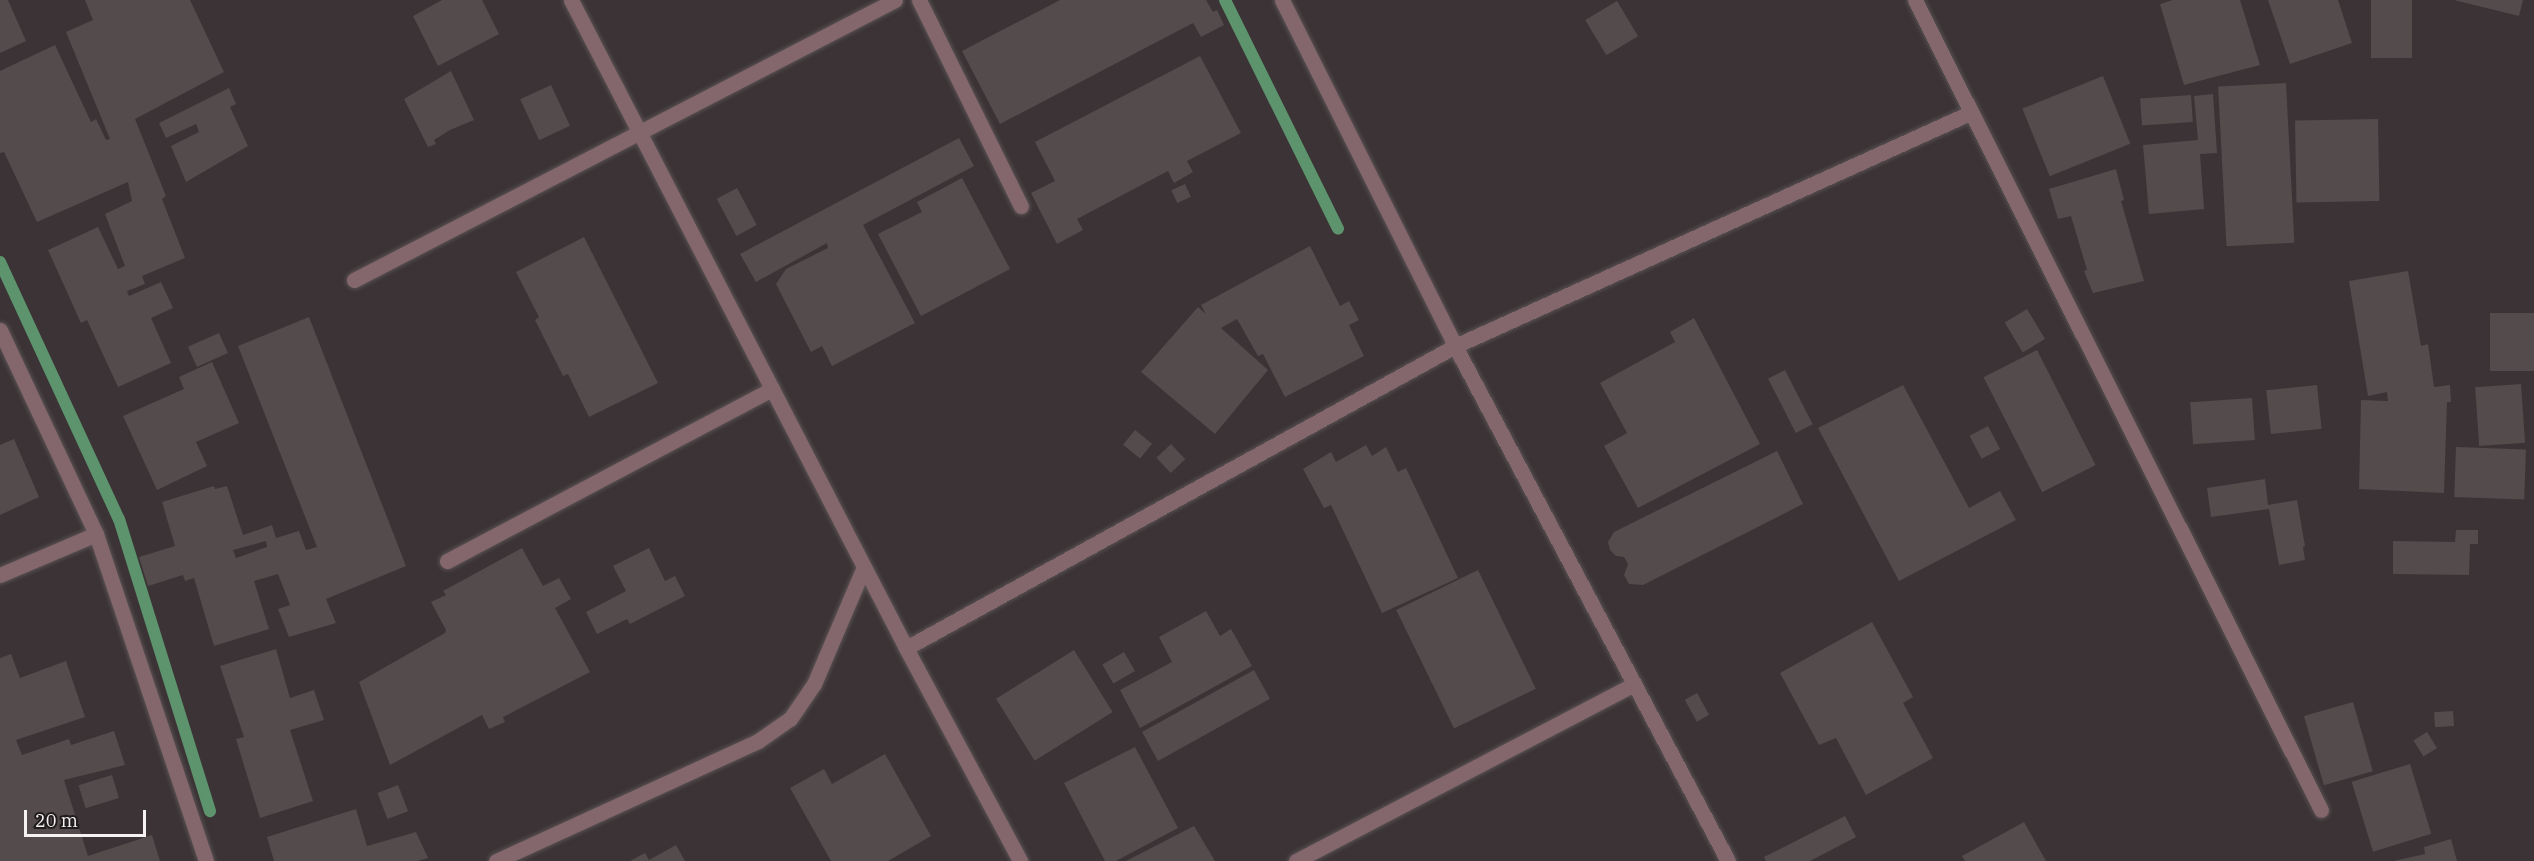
<!DOCTYPE html>
<style>
body{margin:0}
#map{position:relative;width:2534px;height:861px;overflow:hidden;background:#3b3335;font-family:"IBM Plex Serif",serif}
div>[style]{position:absolute}
[style*='--x']{left:calc(var(--x)*1px);top:calc(var(--y)*1px);width:calc(var(--w)*1px);rotate:calc(var(--a)*1deg)}
.stream>*{height:12px;margin:-6px;padding:0 6px;transform-origin:6px;border-radius:6px;background:#5d936d}
.building>*{inset:0;background:#534b4c;transform-origin:0 0}
.roads{filter:drop-shadow(0 0 2px #595153) drop-shadow(0 0 2px #595153)}
.minor>*{height:15px;margin:-7.5px;padding:0 7.5px;transform-origin:7.5px;border-radius:7.5px;background:#83676c}
span{translate:-50% -50%;white-space:nowrap;text-align:center;line-height:1.15;-webkit-text-stroke:4.5px #201c1d;paint-order:stroke}
.scale{position:absolute;left:24px;top:810px;width:122px;height:27px;box-sizing:border-box;border:3px solid #f6f1f2;border-top:0;padding-left:8px;font-size:18px;line-height:21px;white-space:nowrap;color:#f6f1f2;-webkit-text-stroke:4px #201c1d;paint-order:stroke}
</style>
<div id="map">
<div class="stream">
<div style="--x:1225;--y:0;--w:255;--a:63.7"></div>
<div style="--x:0;--y:262;--w:283;--a:65.2"></div>
<div style="--x:119;--y:519;--w:306;--a:72.7"></div>
</div>
<div class="building">
<div style="clip-path:polygon(0 0,8px 0,26px 41px,0 53px)"></div>
<div style="clip-path:polygon(85px 0,190px 0,224px 72px,135px 119px,166px 196px,162px 199px,185px 258px,142px 276px,145px 284px,127px 291px,129px 296px,161px 282px,173px 308px,151px 318px,171px 363px,118px 387px,87px 320px,81px 323px,48px 250px,98px 227px,118px 269px,125px 266px,105px 214px,132px 201px,128px 182px,37px 222px,4px 152px,0 153px,0 71px,55px 45px,91px 122px,96px 119px,106px 140px,110px 139px,66px 32px,93px 20px)"></div>
<div style="clip-path:polygon(442px 0,482px 0,499px 34px,438px 66px,413px 16px)"></div>
<div style="clip-path:polygon(1060px 0,1206px 0,1213px 12px,1217px 10px,1224px 25px,1201px 37px,1193px 23px,1000px 124px,962px 51px)"></div>
<div style="clip-path:polygon(2173px 0,2240px 0,2260px 65px,2184px 85px,2160px 4px)"></div>
<div style="clip-path:polygon(2268px 0,2338px 0,2352px 43px,2290px 64px)"></div>
<div style="left:2371px;top:0;width:41px;height:58px"></div>
<div style="clip-path:polygon(2454px 0,2523px 0,2519px 16px)"></div>
<div style="left:1617px;top:1px;width:41px;height:37px;rotate:59deg"></div>
<div style="clip-path:polygon(1200px 56px,1241px 133px,1187px 161px,1193px 172px,1174px 183px,1168px 171px,1077px 219px,1083px 230px,1057px 244px,1031px 193px,1055px 181px,1035px 142px)"></div>
<div style="clip-path:polygon(451px 71px,474px 120px,450px 130px,434px 140px,436px 144px,428px 147px,404px 99px)"></div>
<div style="left:2103px;top:76px;width:73px;height:87px;rotate:68deg"></div>
<div style="left:2286px;top:83px;width:160px;height:68px;rotate:87deg"></div>
<div style="left:551px;top:85px;width:45px;height:34px;rotate:65deg"></div>
<div style="clip-path:polygon(229px 88px,236px 104px,230px 107px,248px 146px,186px 182px,171px 146px,199px 132px,196px 124px,166px 138px,159px 123px)"></div>
<div style="clip-path:polygon(2213px 94px,2217px 153px,2200px 154px,2204px 209px,2149px 214px,2143px 145px,2198px 140px,2194px 96px)"></div>
<div style="left:2191px;top:95px;width:27px;height:51px;rotate:86deg"></div>
<div style="left:2378px;top:119px;width:82px;height:83px;rotate:89deg"></div>
<div style="clip-path:polygon(959px 138px,974px 166px,863px 225px,915px 323px,832px 366px,822px 346px,811px 352px,776px 284px,786px 269px,828px 248px,827px 243px,756px 282px,740px 254px)"></div>
<div style="clip-path:polygon(2116px 169px,2124px 200px,2121px 201px,2144px 281px,2093px 293px,2084px 271px,2087px 270px,2071px 216px,2058px 219px,2049px 189px)"></div>
<div style="clip-path:polygon(962px 178px,1010px 269px,921px 316px,878px 234px,922px 212px,917px 202px)"></div>
<div style="left:1185px;top:184px;width:14px;height:15px;rotate:65deg"></div>
<div style="left:737px;top:188px;width:42px;height:23px;rotate:62deg"></div>
<div style="clip-path:polygon(584px 237px,658px 383px,589px 417px,568px 374px,563px 376px,535px 320px,539px 317px,516px 272px)"></div>
<div style="clip-path:polygon(1310px 246px,1340px 306px,1349px 301px,1359px 320px,1349px 325px,1364px 356px,1285px 397px,1263px 354px,1258px 356px,1237px 319px,1221px 328px,1268px 370px,1215px 434px,1141px 372px,1198px 307px,1206px 314px,1201px 305px)"></div>
<div style="clip-path:polygon(2408px 271px,2421px 346px,2428px 344px,2434px 387px,2450px 385px,2451px 402px,2447px 402px,2444px 493px,2359px 489px,2361px 400px,2388px 401px,2387px 392px,2368px 396px,2349px 281px)"></div>
<div style="left:2027px;top:309px;width:35px;height:26px;rotate:59deg"></div>
<div style="left:2534px;top:313px;width:58px;height:44px;rotate:90deg"></div>
<div style="clip-path:polygon(evenodd,309px 317px,406px 566px,326px 599px,336px 623px,289px 637px,278px 609px,290px 605px,278px 574px,254px 581px,269px 629px,214px 646px,194px 578px,185px 581px,183px 575px,148px 586px,139px 557px,175px 546px,162px 502px,214px 486px,215px 489px,227px 486px,243px 535px,272px 525px,276px 538px,299px 531px,306px 550px,317px 547px,238px 346px,309px 317px,266px 541px,267px 547px,236px 558px,233px 550px,266px 541px)"></div>
<div style="clip-path:polygon(1694px 318px,1760px 444px,1638px 508px,1604px 446px,1627px 433px,1600px 383px,1675px 342px,1670px 332px)"></div>
<div style="left:219px;top:333px;width:22px;height:34px;rotate:66deg"></div>
<div style="left:2037px;top:350px;width:129px;height:60px;rotate:63deg"></div>
<div style="clip-path:polygon(212px 362px,239px 423px,196px 442px,207px 466px,157px 490px,123px 416px,184px 389px,179px 377px)"></div>
<div style="left:1785px;top:370px;width:61px;height:19px;rotate:63deg"></div>
<div style="left:2521px;top:384px;width:59px;height:46px;rotate:86deg"></div>
<div style="clip-path:polygon(1903px 385px,1969px 508px,2000px 491px,2016px 520px,1899px 581px,1818px 428px)"></div>
<div style="left:2317px;top:385px;width:44px;height:51px;rotate:84deg"></div>
<div style="left:2252px;top:398px;width:42px;height:62px;rotate:86deg"></div>
<div style="left:1988px;top:426px;width:26px;height:21px;rotate:62deg"></div>
<div style="left:1135px;top:430px;width:22px;height:19px;rotate:39deg"></div>
<div style="clip-path:polygon(14px 439px,39px 497px,0 515px,0 445px)"></div>
<div style="left:1171px;top:444px;width:21px;height:20px;rotate:47deg"></div>
<div style="clip-path:polygon(1366px 445px,1372px 456px,1386px 447px,1398px 472px,1406px 468px,1458px 578px,1382px 613px,1331px 505px,1324px 508px,1303px 469px,1331px 452px,1336px 462px)"></div>
<div style="left:2456px;top:447px;width:70px;height:50px;rotate:2deg"></div>
<div style="clip-path:polygon(1777px 451px,1803px 504px,1643px 585px,1629px 584px,1624px 575px,1628px 564px,1624px 557px,1616px 556px,1610px 550px,1608px 542px,1614px 532px)"></div>
<div style="clip-path:polygon(2265px 479px,2268px 505px,2297px 500px,2305px 546px,2303px 547px,2305px 560px,2279px 565px,2269px 509px,2211px 517px,2207px 488px)"></div>
<div style="clip-path:polygon(2456px 530px,2478px 530px,2478px 544px,2470px 544px,2469px 575px,2393px 574px,2393px 541px,2455px 542px)"></div>
<div style="clip-path:polygon(522px 548px,543px 586px,559px 578px,571px 599px,555px 608px,590px 672px,503px 717px,505px 722px,489px 729px,482px 715px,390px 765px,359px 682px,445px 633px,446px 630px,431px 602px,446px 595px,443px 591px)"></div>
<div style="clip-path:polygon(649px 548px,665px 581px,675px 576px,685px 596px,630px 624px,627px 619px,597px 634px,586px 612px,626px 591px,613px 566px)"></div>
<div style="left:1478px;top:570px;width:132px;height:91px;rotate:64deg"></div>
<div style="clip-path:polygon(1206px 611px,1220px 636px,1231px 629px,1252px 666px,1140px 728px,1120px 690px,1172px 662px,1159px 637px)"></div>
<div style="clip-path:polygon(1872px 622px,1913px 697px,1903px 703px,1933px 758px,1866px 795px,1836px 738px,1819px 745px,1780px 673px)"></div>
<div style="clip-path:polygon(276px 649px,290px 698px,314px 690px,324px 720px,290px 730px,313px 801px,260px 818px,236px 739px,244px 737px,220px 666px)"></div>
<div style="left:1074px;top:650px;width:73px;height:92px;rotate:58deg"></div>
<div style="left:1124px;top:652px;width:22px;height:25px;rotate:60deg"></div>
<div style="clip-path:polygon(11px 654px,20px 678px,66px 661px,85px 717px,16px 740px,22px 755px,69px 739px,71px 745px,114px 731px,125px 765px,64px 780px,88px 856px,152px 835px,160px 861px,0 861px,0 658px)"></div>
<div style="left:1254px;top:670px;width:33px;height:128px;rotate:61deg"></div>
<div style="left:1697px;top:693px;width:25px;height:14px;rotate:61deg"></div>
<div style="left:2353px;top:702px;width:72px;height:51px;rotate:74deg"></div>
<div style="left:2453px;top:711px;width:15px;height:19px;rotate:86deg"></div>
<div style="left:2427px;top:732px;width:19px;height:16px;rotate:58deg"></div>
<div style="clip-path:polygon(1135px 747px,1178px 828px,1116px 861px,1105px 861px,1064px 783px)"></div>
<div style="clip-path:polygon(885px 754px,931px 836px,888px 861px,831px 861px,790px 788px,824px 769px,832px 784px)"></div>
<div style="left:2410px;top:764px;width:73px;height:61px;rotate:73deg"></div>
<div style="left:112px;top:775px;width:24px;height:35px;rotate:73deg"></div>
<div style="left:398px;top:785px;width:28px;height:22px;rotate:69deg"></div>
<div style="clip-path:polygon(356px 809px,367px 846px,416px 832px,428px 858px,418px 861px,274px 861px,267px 837px)"></div>
<div style="clip-path:polygon(1845px 816px,1856px 837px,1810px 861px,1766px 861px,1764px 857px)"></div>
<div style="clip-path:polygon(2024px 822px,2046px 861px,1965px 861px,1962px 856px)"></div>
<div style="clip-path:polygon(1194px 826px,1215px 861px,1126px 861px)"></div>
<div style="clip-path:polygon(2451px 839px,2457px 861px,2394px 861px,2425px 854px,2424px 847px)"></div>
<div style="clip-path:polygon(676px 845px,685px 861px,630px 861px,645px 853px,649px 860px)"></div>
</div>
<div class="roads">
<div class="minor">
<div style="--x:571;--y:0;--w:729;--a:62.66"></div>
<div style="--x:906;--y:648;--w:242;--a:61.8"></div>
<div style="--x:919;--y:0;--w:230;--a:63.7"></div>
<div style="--x:1282;--y:0;--w:387;--a:63.4"></div>
<div style="--x:1455;--y:346;--w:583;--a:62.07"></div>
<div style="--x:1915;--y:0;--w:906;--a:63.38"></div>
<div style="--x:354;--y:280;--w:609;--a:-27.36"></div>
<div style="--x:0;--y:330;--w:225;--a:64.8"></div>
<div style="--x:96;--y:534;--w:345;--a:71.4"></div>
<div style="--x:447;--y:561;--w:368;--a:-27.9"></div>
<div style="--x:0;--y:575;--w:104;--a:-23.1"></div>
<div style="--x:906;--y:648;--w:627;--a:-28.81"></div>
<div style="--x:1455;--y:346;--w:567;--a:-24.35"></div>
<div style="--x:496;--y:861;--w:288;--a:-24.6"></div>
<div style="--x:758;--y:741;--w:39;--a:-35"></div>
<div style="--x:790;--y:719;--w:42;--a:-55.6"></div>
<div style="--x:814;--y:684;--w:127;--a:-66.9"></div>
<div style="--x:1296;--y:861;--w:380;--a:-27.6"></div>
</div>
</div>
<div class="scale">20 m</div>
</div>
